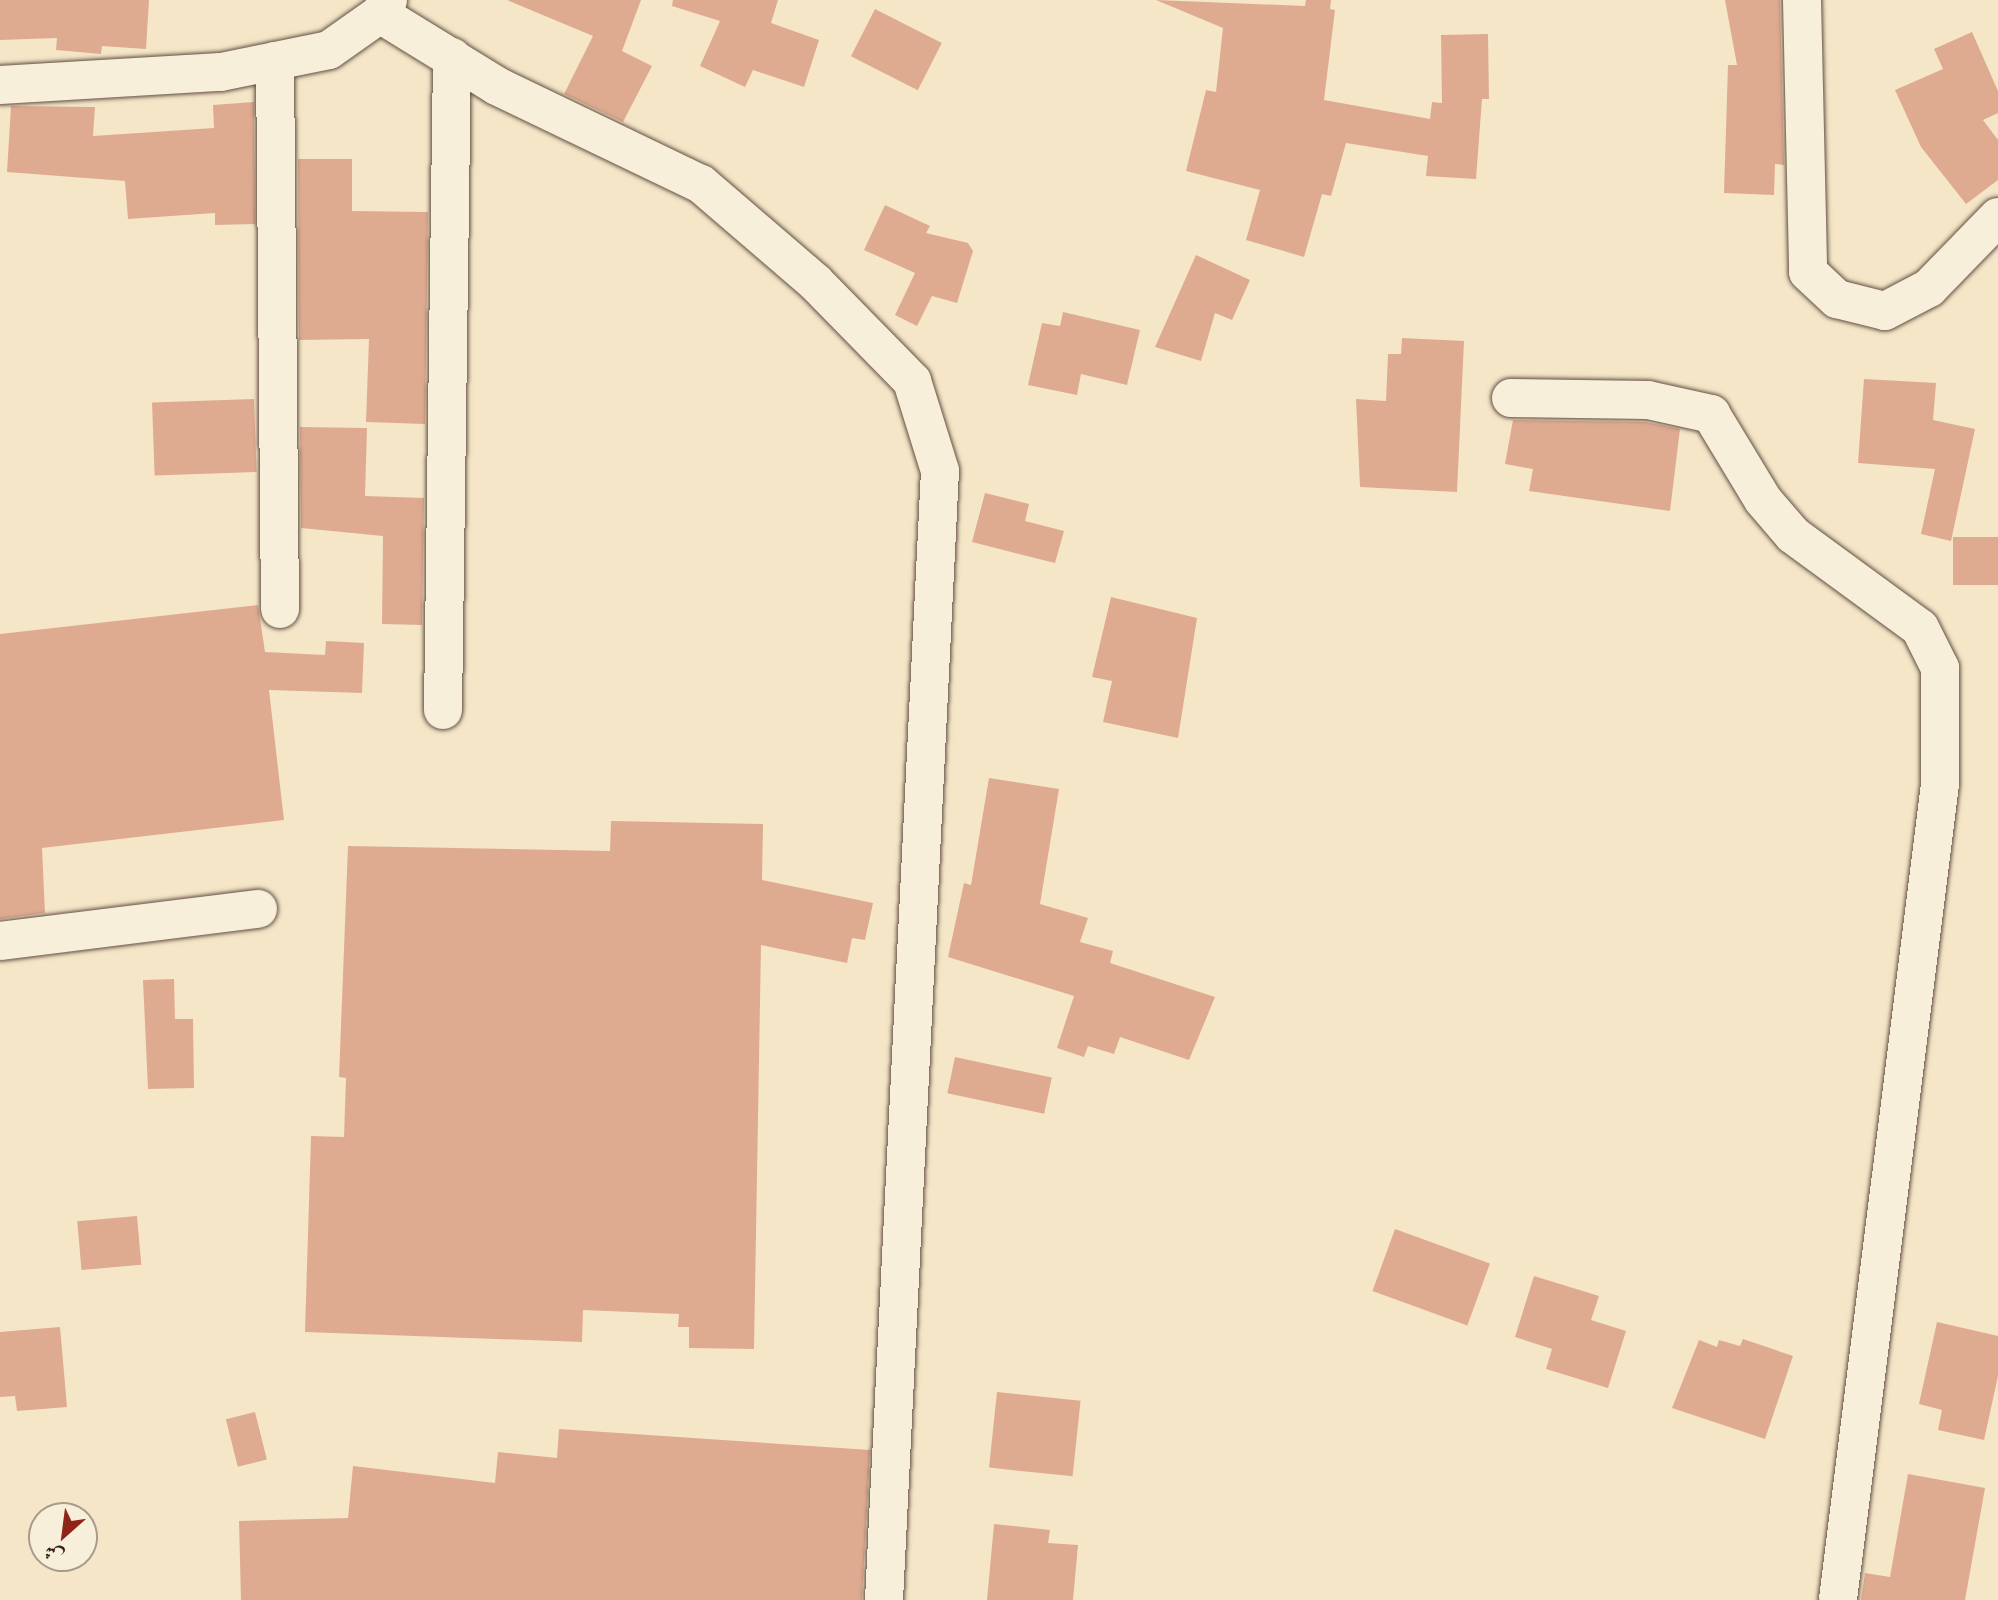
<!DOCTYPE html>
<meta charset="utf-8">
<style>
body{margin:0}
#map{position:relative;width:1998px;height:1600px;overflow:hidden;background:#f5e6c8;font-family:"EB Garamond",Amiri,serif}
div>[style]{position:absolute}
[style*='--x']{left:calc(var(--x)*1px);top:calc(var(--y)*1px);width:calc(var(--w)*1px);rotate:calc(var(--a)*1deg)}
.building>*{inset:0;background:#dfab90;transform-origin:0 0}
.roads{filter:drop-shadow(0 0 2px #635042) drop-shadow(0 0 2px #635042)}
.minor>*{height:38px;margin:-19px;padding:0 19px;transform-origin:19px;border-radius:19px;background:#f8efdb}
span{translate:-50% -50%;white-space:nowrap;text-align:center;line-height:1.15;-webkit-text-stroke:5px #f8efdb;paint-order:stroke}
.north{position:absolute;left:28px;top:1502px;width:70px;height:70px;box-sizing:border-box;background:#f8efdb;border:2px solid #a99b8c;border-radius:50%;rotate:208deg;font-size:19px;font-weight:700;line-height:28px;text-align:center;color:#321e16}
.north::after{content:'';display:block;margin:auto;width:24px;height:32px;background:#8f2418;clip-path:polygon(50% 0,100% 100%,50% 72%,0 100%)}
</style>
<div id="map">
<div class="building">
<div style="clip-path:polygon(0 0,149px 0,146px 49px,102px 46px,101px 54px,56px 50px,57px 38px,0 40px)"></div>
<div style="clip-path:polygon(507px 0,641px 0,622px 51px,652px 66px,623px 122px,564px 94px,593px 36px)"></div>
<div style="clip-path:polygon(673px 0,778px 0,771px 23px,819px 40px,804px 87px,753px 70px,745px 87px,700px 66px,720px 21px,672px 6px)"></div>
<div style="clip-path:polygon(1156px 0,1305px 6px,1306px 0,1331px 0,1330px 9px,1335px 10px,1324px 100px,1430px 119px,1432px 102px,1442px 103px,1441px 35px,1488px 34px,1489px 99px,1482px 99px,1476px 179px,1426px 176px,1428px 156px,1346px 143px,1331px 196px,1322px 194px,1304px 257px,1246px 240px,1260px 190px,1186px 171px,1206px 90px,1216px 92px,1223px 28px)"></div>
<div style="clip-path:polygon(1725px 0,1780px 0,1784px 165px,1775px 164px,1774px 195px,1724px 193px,1728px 65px,1737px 65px)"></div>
<div style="left:875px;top:9px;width:75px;height:53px;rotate:27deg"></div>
<div style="clip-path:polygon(1972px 32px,1998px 91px,1998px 113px,1983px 120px,1998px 140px,1998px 180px,1966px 204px,1921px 147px,1895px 90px,1943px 69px,1934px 49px)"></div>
<div style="clip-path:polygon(254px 102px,255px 224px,215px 225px,215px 213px,128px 219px,125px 181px,7px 172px,11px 106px,95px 107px,93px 136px,214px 128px,213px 105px)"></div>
<div style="clip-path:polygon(298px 159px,352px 159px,352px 211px,428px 212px,425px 424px,366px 422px,369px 339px,299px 340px)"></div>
<div style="clip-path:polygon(885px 205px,930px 226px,926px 233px,968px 243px,973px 251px,957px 303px,932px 296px,917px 326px,895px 315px,915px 273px,864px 250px)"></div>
<div style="clip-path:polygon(1196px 255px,1250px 280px,1232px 320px,1215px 313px,1201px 361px,1155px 347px)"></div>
<div style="clip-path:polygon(1063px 312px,1140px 330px,1127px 385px,1081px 374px,1077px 395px,1028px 385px,1042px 323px,1060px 326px)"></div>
<div style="clip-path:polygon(1402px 338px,1464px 341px,1457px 492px,1360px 487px,1356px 399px,1386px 401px,1388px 354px,1401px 354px)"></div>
<div style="clip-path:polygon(1864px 379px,1936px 383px,1933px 420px,1975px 429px,1951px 541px,1921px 534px,1935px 469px,1858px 463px)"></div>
<div style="left:254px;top:399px;width:73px;height:102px;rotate:88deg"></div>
<div style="clip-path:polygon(1513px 420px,1645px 422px,1680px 429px,1670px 511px,1529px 491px,1533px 469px,1505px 464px)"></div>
<div style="clip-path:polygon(300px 427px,367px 428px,365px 496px,424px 498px,422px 625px,382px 624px,383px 536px,301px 528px)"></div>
<div style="clip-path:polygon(985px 493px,1029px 504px,1025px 521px,1064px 531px,1055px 563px,972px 542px)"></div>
<div style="left:1953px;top:537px;width:45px;height:48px"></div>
<div style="clip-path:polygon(1111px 597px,1197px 618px,1178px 738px,1103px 722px,1112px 681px,1092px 677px)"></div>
<div style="clip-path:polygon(258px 605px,265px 652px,325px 655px,326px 641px,364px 643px,362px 693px,269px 690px,284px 820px,42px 848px,45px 913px,0 919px,0 634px)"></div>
<div style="clip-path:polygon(989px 778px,1059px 789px,1040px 904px,1088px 918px,1080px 942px,1113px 951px,1110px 963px,1215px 997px,1189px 1060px,1120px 1037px,1114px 1054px,1088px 1046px,1084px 1057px,1057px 1048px,1074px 996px,948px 957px,964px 883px,971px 885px)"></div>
<div style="clip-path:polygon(611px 821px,763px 824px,762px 880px,873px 903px,865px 940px,852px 938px,847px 963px,761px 945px,754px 1349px,689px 1348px,689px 1327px,678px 1327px,679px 1314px,583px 1310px,582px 1342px,305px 1332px,311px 1136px,344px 1137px,346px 1078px,339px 1077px,348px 846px,610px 851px)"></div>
<div style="clip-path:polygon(174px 979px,175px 1019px,193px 1019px,194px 1088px,148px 1089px,143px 980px)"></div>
<div style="left:955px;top:1057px;width:99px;height:37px;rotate:12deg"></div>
<div style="left:137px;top:1216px;width:49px;height:60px;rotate:85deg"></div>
<div style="left:1395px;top:1229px;width:101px;height:66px;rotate:20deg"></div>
<div style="clip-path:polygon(1534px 1276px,1599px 1296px,1591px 1320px,1626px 1331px,1608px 1388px,1546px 1369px,1552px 1349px,1515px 1337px)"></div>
<div style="clip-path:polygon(1937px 1322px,1998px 1336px,1998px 1376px,1984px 1440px,1938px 1430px,1942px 1410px,1919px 1404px)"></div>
<div style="clip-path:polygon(60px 1327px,67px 1407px,17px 1411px,15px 1396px,0 1397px,0 1332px)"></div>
<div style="clip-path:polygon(1743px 1339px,1793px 1356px,1765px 1439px,1672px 1408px,1699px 1340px,1717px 1347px,1719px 1340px,1740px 1346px)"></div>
<div style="left:997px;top:1392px;width:84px;height:76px;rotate:6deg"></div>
<div style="left:255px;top:1412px;width:49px;height:30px;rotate:76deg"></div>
<div style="clip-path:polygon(559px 1429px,870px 1450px,862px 1600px,241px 1600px,239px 1521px,348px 1518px,353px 1466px,495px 1483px,498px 1452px,557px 1458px)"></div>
<div style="clip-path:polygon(1908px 1474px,1985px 1488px,1965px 1600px,1861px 1600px,1865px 1573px,1890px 1577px)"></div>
<div style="clip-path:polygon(994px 1524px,1050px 1530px,1048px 1543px,1078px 1545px,1073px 1600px,987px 1600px)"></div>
</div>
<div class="roads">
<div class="minor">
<div style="--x:1802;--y:0;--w:272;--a:88.7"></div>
<div style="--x:1808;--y:272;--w:40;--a:43"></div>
<div style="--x:1837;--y:299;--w:49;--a:14"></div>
<div style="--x:1885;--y:311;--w:50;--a:-27.6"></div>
<div style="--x:1929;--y:288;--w:99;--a:-45.8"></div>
<div style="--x:380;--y:14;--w:137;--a:31.6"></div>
<div style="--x:497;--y:86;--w:226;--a:25.7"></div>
<div style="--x:701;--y:184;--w:150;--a:40.7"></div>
<div style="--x:815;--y:282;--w:139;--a:45.6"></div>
<div style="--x:912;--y:381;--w:94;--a:72.7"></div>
<div style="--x:940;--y:471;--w:1130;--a:92.84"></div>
<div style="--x:275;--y:61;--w:548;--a:89.48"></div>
<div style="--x:0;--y:85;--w:221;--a:-3.4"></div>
<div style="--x:221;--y:72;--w:110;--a:-11.5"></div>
<div style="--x:329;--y:50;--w:62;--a:-35.2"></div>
<div style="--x:380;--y:14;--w:16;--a:-60"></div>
<div style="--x:1511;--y:398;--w:137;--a:0.8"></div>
<div style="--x:1648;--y:400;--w:65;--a:12.5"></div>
<div style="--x:1711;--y:414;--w:100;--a:58.8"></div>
<div style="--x:1763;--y:500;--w:46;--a:49.4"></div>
<div style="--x:1793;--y:535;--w:157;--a:36.2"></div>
<div style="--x:1920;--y:628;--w:45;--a:63.4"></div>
<div style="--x:1940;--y:668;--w:116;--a:90"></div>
<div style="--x:1940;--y:784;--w:822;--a:97.13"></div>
<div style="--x:443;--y:710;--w:653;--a:-89.21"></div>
<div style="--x:0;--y:941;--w:260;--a:-7.1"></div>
</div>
</div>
<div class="north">ش</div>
</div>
